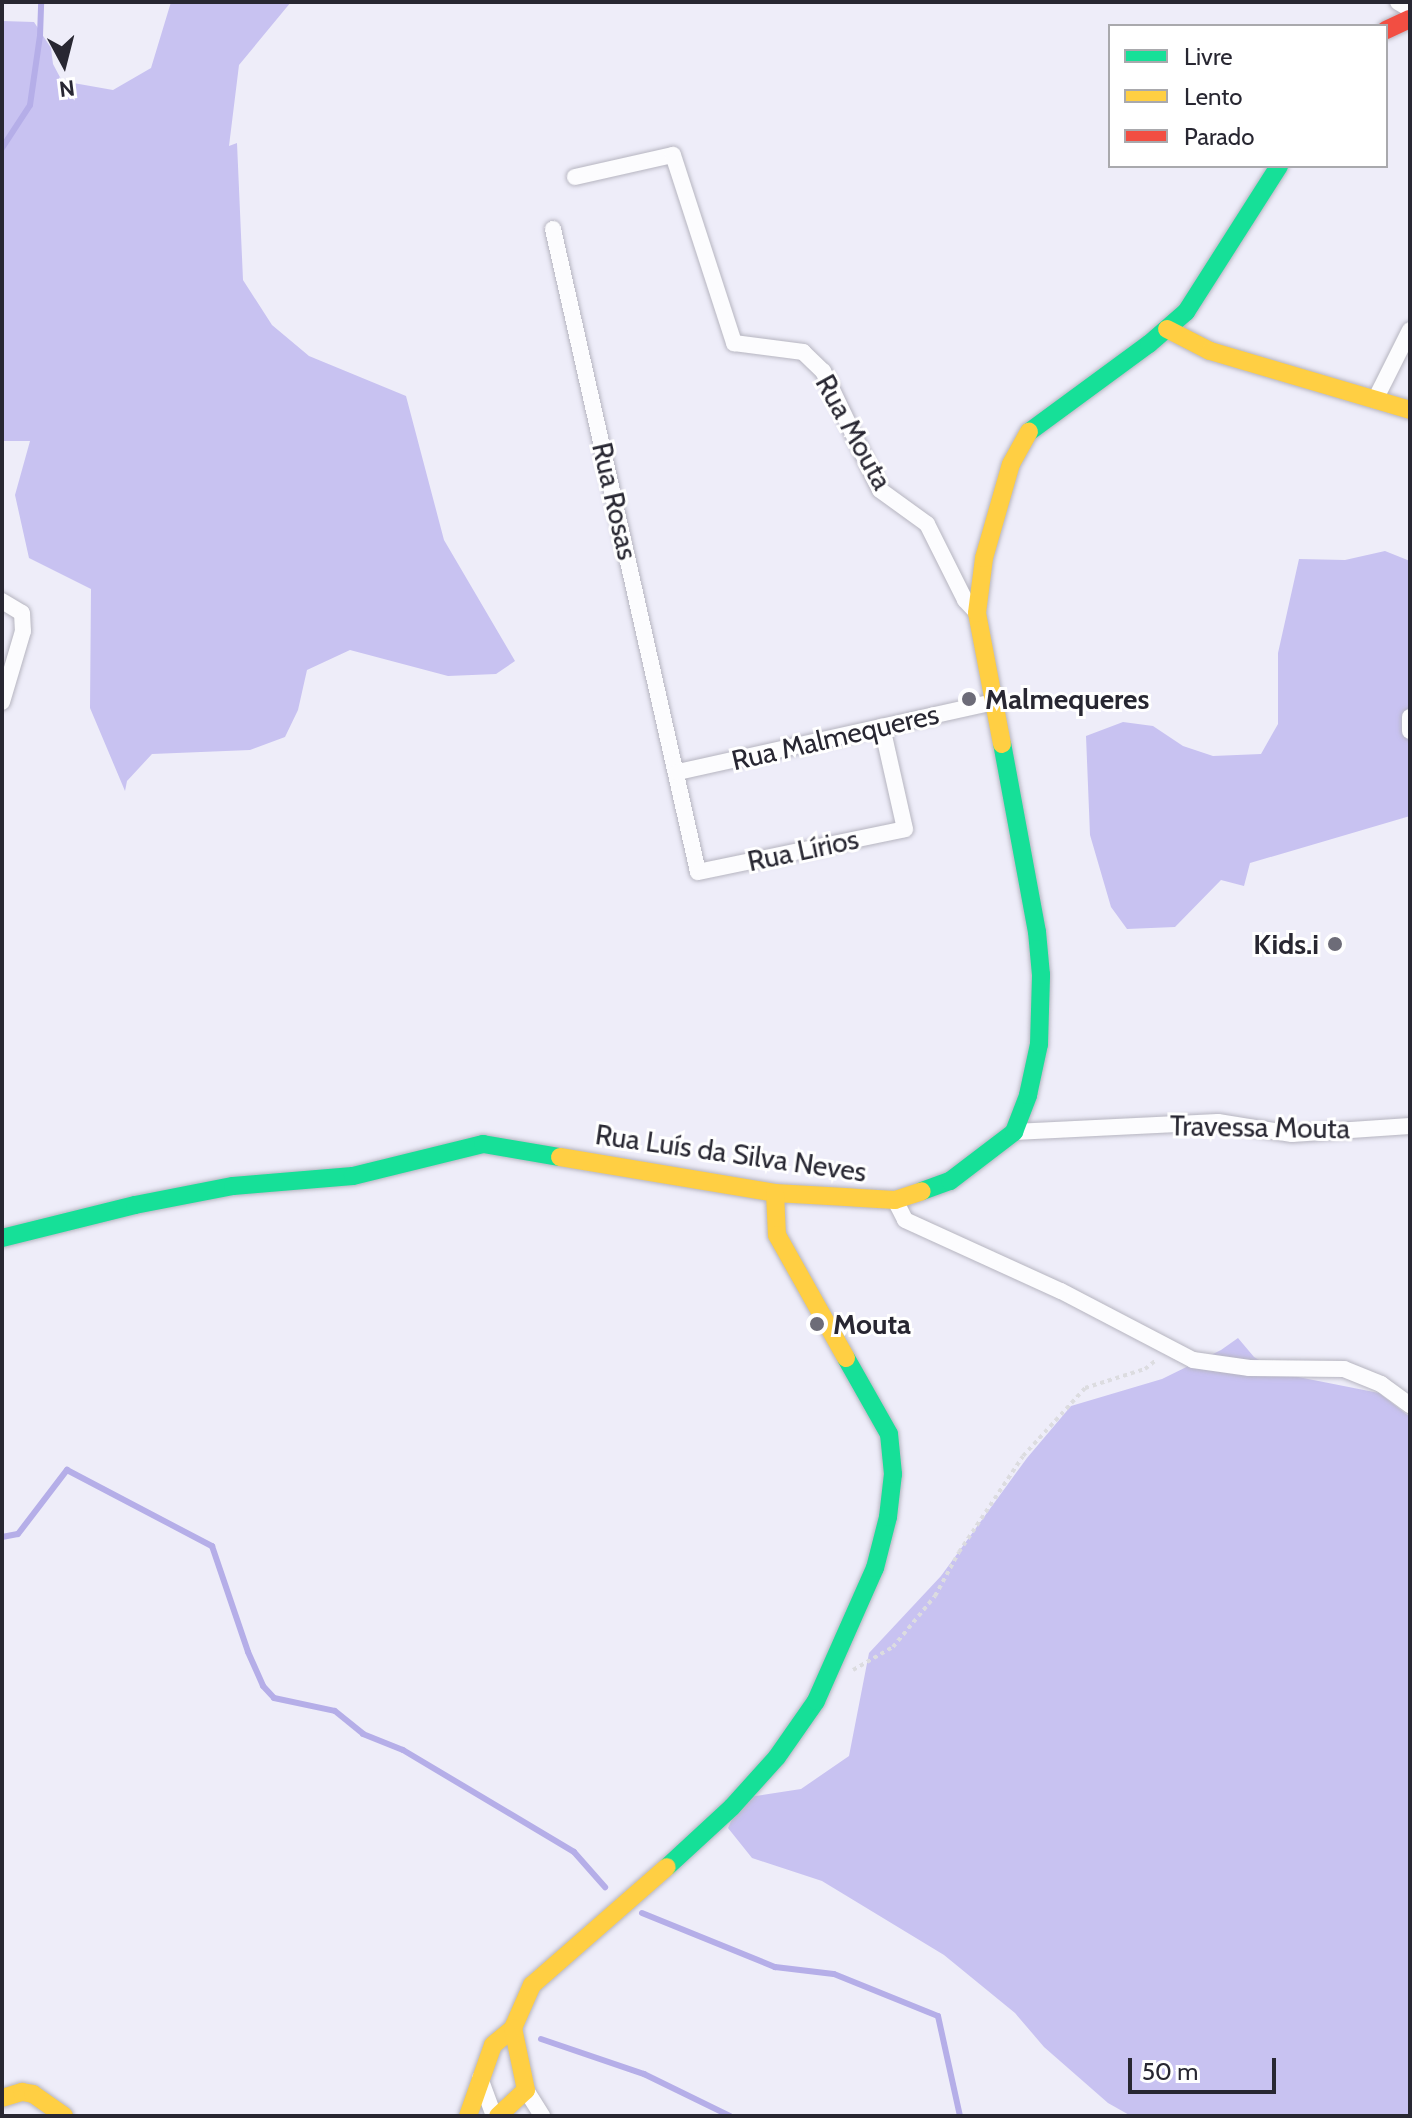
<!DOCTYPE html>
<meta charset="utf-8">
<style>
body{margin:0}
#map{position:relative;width:1412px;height:2118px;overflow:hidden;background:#eeedf9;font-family:Cabin,sans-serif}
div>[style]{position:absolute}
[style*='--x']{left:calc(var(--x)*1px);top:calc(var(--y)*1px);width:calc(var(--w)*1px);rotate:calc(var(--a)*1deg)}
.forest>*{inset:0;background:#c8c2f1}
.stream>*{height:6px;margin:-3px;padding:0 3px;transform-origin:3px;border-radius:3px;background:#b5aee8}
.path>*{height:4px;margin-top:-2px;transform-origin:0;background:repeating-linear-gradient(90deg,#dcdce0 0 4px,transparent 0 8px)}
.roads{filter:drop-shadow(0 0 2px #b6b5c0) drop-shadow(0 0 2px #b6b5c0)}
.street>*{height:16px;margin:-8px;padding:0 8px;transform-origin:8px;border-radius:8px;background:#fcfcfe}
.fast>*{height:18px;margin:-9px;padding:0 9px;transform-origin:9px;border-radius:9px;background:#16e098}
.slow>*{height:18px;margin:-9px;padding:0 9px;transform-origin:9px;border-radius:9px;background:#ffcf43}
.jam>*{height:18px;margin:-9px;padding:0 9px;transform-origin:9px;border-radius:9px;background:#f24e42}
.dots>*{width:22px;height:22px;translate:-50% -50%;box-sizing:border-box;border:4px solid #fff;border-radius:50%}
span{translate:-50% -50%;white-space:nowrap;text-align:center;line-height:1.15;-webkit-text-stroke:6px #fff;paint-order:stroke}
.street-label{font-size:28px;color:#282732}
.poi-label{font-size:28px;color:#282732;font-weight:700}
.left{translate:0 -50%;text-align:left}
.right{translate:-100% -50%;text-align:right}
.frame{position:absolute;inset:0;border:4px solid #282732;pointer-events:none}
.legend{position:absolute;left:1108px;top:24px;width:280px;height:144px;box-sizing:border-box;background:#fff;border:2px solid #a9a9ad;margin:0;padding:10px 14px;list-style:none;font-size:24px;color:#282732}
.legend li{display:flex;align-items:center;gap:16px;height:40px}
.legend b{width:40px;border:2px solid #a9a9ad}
.north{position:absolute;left:24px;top:24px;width:80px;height:80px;-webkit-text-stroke:6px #fff;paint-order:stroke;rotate:173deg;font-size:22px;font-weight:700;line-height:32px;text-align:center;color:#282732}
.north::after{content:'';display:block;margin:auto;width:28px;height:36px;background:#282732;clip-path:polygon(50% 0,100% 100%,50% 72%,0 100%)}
.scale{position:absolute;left:1128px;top:2058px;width:148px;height:36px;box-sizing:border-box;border:4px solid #282732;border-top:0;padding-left:10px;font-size:24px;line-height:28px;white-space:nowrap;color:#282732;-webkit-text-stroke:6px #fff;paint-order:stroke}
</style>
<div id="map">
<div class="forest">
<div style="clip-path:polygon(171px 2px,291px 2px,239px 65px,229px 146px,237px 143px,243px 280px,272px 325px,309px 356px,406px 396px,444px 540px,515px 661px,496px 674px,448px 676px,350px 650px,307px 670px,298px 710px,285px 737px,250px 750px,152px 754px,127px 781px,125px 791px,90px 708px,91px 589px,29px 558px,15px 495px,30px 441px,2px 441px,2px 21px,34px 22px,51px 48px,53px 64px,62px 81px,113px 90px,151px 68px)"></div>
<div style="clip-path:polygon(1385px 551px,1410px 561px,1410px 816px,1250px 863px,1244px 886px,1221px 880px,1175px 927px,1127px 929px,1111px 907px,1090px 835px,1086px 736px,1123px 722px,1153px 726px,1183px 746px,1213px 756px,1261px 754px,1278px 724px,1278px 653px,1299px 559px,1345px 560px)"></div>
<div style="clip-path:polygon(1238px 1338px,1254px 1357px,1283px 1374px,1379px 1393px,1410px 1417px,1410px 2116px,1131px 2116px,1108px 2103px,1044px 2047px,1015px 2013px,944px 1955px,822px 1881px,752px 1858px,728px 1828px,742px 1798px,801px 1789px,849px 1756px,869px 1653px,941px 1576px,1027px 1458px,1071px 1406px,1162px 1379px,1221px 1350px)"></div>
</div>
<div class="stream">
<div style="--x:2;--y:148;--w:51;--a:-56.9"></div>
<div style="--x:30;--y:105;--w:70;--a:-81.8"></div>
<div style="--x:40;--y:36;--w:34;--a:-88"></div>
<div style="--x:2;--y:1537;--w:16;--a:-11"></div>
<div style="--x:18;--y:1534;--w:81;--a:-52.6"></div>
<div style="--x:67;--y:1470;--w:164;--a:27.7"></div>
<div style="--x:212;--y:1546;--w:112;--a:71.2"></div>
<div style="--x:248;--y:1652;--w:37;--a:66"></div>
<div style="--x:263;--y:1686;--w:16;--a:47"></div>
<div style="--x:274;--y:1698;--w:62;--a:12"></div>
<div style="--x:335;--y:1711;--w:36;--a:39"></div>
<div style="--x:363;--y:1734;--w:43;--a:21.8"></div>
<div style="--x:403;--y:1750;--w:199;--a:30.8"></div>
<div style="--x:574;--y:1852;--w:47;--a:48.5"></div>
<div style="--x:642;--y:1913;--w:144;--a:22.1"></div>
<div style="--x:775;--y:1967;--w:59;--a:6.8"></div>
<div style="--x:834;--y:1974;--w:112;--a:22"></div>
<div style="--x:938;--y:2016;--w:102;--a:77.6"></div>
<div style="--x:541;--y:2039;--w:109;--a:18.8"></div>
<div style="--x:644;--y:2074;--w:96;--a:26"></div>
</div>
<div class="path">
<div style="--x:853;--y:1670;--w:46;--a:-29.9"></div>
<div style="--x:893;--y:1647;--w:66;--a:-50.5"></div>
<div style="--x:935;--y:1596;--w:50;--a:-61.4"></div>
<div style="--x:959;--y:1552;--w:115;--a:-56.3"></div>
<div style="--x:1023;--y:1456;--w:92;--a:-47.6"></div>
<div style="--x:1085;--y:1388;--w:63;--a:-17.6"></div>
<div style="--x:1145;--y:1369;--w:14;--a:-39"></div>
</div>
<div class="roads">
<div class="street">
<div style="--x:1398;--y:2;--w:14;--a:30"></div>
<div style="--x:575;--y:177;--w:100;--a:-12.7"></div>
<div style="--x:673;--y:155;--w:198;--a:72"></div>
<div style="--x:734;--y:343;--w:70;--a:7.4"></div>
<div style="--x:803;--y:352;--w:28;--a:44"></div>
<div style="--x:823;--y:371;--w:132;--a:64.4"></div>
<div style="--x:880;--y:490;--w:58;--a:35.9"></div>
<div style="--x:927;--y:524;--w:85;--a:63.4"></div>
<div style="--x:965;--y:600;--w:18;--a:47"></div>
<div style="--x:553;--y:229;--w:659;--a:77.29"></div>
<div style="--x:698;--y:872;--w:211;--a:-11.7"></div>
<div style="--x:905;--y:829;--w:105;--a:-102.7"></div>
<div style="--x:1375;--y:400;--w:78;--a:-63.4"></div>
<div style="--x:2;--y:601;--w:23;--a:31"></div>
<div style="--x:22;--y:613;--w:18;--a:87"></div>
<div style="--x:23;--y:631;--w:74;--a:106.5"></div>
<div style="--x:1410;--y:717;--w:14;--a:90"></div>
<div style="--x:678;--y:772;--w:323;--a:-12.5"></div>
<div style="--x:1014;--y:1132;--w:204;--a:-2.8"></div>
<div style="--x:1218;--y:1122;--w:75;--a:9.2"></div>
<div style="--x:1292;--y:1134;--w:118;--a:-3.9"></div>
<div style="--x:895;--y:1200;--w:22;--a:63"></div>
<div style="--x:905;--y:1220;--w:171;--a:24.5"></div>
<div style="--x:1061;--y:1291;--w:149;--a:27.6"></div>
<div style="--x:1193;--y:1360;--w:57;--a:8.1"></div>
<div style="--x:1249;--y:1368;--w:95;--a:0.6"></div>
<div style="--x:1344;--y:1369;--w:40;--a:22"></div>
<div style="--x:1381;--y:1384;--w:36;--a:36"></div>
<div style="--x:480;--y:2078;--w:40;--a:69.8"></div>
<div style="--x:526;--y:2090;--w:31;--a:58"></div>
</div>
<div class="fast">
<div style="--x:1029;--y:432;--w:149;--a:-36.3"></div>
<div style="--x:1149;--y:344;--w:49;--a:-40.9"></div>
<div style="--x:1186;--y:312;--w:173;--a:-57.5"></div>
<div style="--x:922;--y:1191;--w:30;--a:-20"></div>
<div style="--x:950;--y:1181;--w:81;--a:-37.4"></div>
<div style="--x:1014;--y:1132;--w:40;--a:-69"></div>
<div style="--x:1028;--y:1095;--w:52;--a:-77.8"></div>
<div style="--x:1039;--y:1044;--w:69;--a:-88.3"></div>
<div style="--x:1041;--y:975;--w:43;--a:-95.3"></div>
<div style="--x:1037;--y:932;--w:191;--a:-100.5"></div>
<div style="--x:2;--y:1238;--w:137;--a:-13.9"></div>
<div style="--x:135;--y:1205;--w:100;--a:-11"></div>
<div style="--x:233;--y:1186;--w:120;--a:-4.8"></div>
<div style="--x:353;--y:1176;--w:134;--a:-13.8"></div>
<div style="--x:483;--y:1144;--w:78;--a:9.6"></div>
<div style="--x:667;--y:1867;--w:88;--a:-42.7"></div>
<div style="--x:732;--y:1807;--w:67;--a:-48"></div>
<div style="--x:777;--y:1757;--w:68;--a:-55.1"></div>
<div style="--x:816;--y:1701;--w:145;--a:-66.1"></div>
<div style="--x:875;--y:1568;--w:53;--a:-75.7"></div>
<div style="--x:888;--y:1517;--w:43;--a:-83.4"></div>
<div style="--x:893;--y:1474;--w:40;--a:-95.7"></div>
<div style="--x:889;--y:1434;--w:87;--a:-119.5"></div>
</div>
<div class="slow">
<div style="--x:1167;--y:329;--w:48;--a:27.1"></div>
<div style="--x:1210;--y:351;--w:209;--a:16.4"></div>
<div style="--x:1002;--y:744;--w:133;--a:-100.8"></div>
<div style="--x:977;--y:613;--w:55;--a:-82.7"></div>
<div style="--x:984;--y:558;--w:98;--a:-74"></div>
<div style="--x:1011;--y:464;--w:37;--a:-61"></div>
<div style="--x:560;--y:1157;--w:218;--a:9.5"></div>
<div style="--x:775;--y:1193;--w:120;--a:3.3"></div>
<div style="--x:895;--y:1200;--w:28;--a:-18"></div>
<div style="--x:775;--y:1193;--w:42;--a:87.3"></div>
<div style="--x:777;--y:1235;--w:141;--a:60.7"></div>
<div style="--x:2;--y:2098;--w:21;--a:-17"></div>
<div style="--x:22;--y:2092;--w:11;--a:10"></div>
<div style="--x:33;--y:2094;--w:38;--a:35"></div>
<div style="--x:468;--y:2116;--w:75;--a:-70.6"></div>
<div style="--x:493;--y:2045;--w:26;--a:-40"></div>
<div style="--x:513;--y:2028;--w:47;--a:-66.2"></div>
<div style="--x:532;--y:1985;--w:179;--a:-41.2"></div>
<div style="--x:498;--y:2116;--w:38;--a:-43"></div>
<div style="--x:526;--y:2090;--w:63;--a:-101.8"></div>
</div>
<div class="jam">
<div style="--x:1386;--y:30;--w:26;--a:-25"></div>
</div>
</div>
<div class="dots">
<div style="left:969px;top:699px;background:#6d6c78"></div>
<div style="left:1335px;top:944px;background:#6d6c78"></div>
<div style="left:817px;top:1324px;background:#6d6c78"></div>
</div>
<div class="street-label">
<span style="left:854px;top:432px;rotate:61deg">Rua Mouta</span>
<span style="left:615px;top:501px;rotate:77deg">Rua Rosas</span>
<span style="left:835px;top:737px;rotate:-13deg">Rua Malmequeres</span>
<span style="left:803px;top:850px;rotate:-12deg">Rua Lírios</span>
<span style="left:1260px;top:1127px;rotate:1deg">Travessa Mouta</span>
<span style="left:731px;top:1153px;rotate:8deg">Rua Luís da Silva Neves</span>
</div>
<div class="poi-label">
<span class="left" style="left:985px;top:699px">Malmequeres</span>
<span class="right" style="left:1319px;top:944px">Kids.i</span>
<span class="left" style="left:833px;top:1324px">Mouta</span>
</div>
<div class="frame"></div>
<ul class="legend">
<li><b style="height:10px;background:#16e098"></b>Livre</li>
<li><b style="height:10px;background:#ffcf43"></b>Lento</li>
<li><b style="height:10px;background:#f24e42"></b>Parado</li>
</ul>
<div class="north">N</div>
<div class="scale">50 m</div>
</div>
